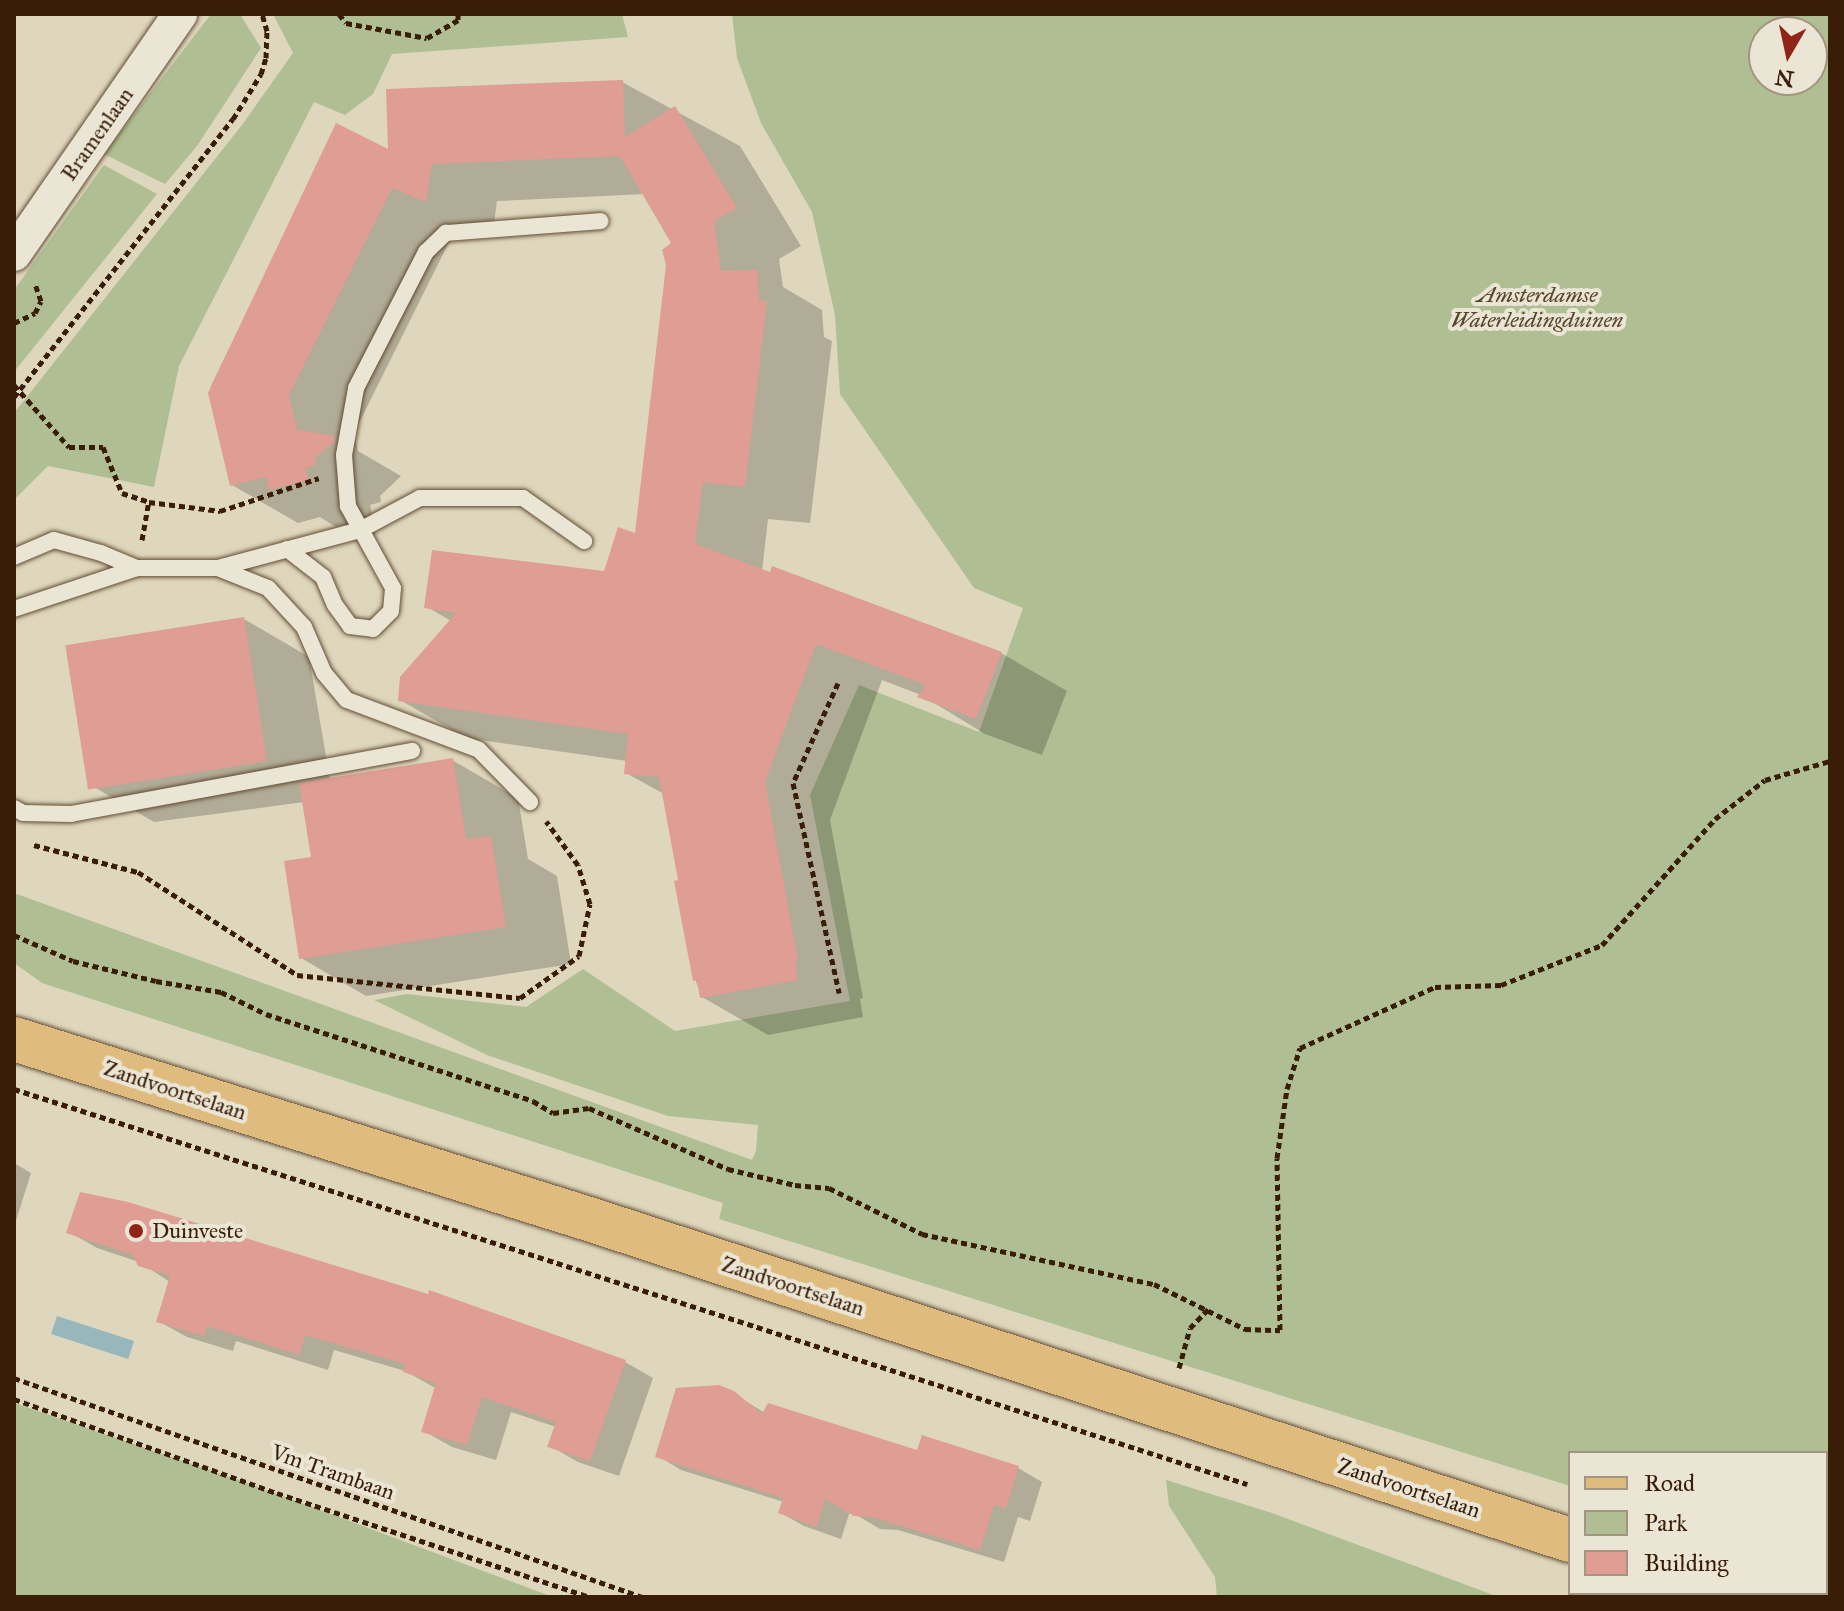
<!DOCTYPE html>
<style>
body{margin:0}
#map{position:relative;width:1844px;height:1611px;overflow:hidden;background:#ded7bd;font-family:"IM FELL Great Primer",serif}
div>[style]{position:absolute}
[style*='--x']{left:calc(var(--x)*1px);top:calc(var(--y)*1px);width:calc(var(--w)*1px);rotate:calc(var(--a)*1deg)}
.green>*{inset:0;background:#afbf93}
.water>*{inset:0;background:#98b7bc;transform-origin:0 0}
.shadow>*{inset:0;background:#0003}
.building>*{inset:0;background:#df9d94;transform-origin:0 0}
.path>*{height:5px;margin-top:-2.5px;transform-origin:0;background:repeating-linear-gradient(90deg,#3a1d07 0 6px,transparent 0 10px)}
.roads{filter:drop-shadow(0 0 2px #634c34) drop-shadow(0 0 2px #634c34)}
.lane>*{height:16px;margin:-8px;padding:0 8px;transform-origin:8px;border-radius:8px;background:#eae5d4}
.street>*{height:34px;margin:-17px;padding:0 17px;transform-origin:17px;border-radius:17px;background:#eae5d4}
.primary>*{height:44px;margin:-22px;padding:0 22px;transform-origin:22px;border-radius:22px;background:#dfbc7e}
.dots>*{width:22px;height:22px;translate:-50% -50%;box-sizing:border-box;border:4px solid #eae5d4;border-radius:50%}
span{translate:-50% -50%;white-space:nowrap;text-align:center;line-height:1.15;-webkit-text-stroke:8px #eae5d4;paint-order:stroke}
.street-label{font-size:22px;color:#3a1d07}
.park-label{font-size:22px;color:#57462a;font-style:italic}
.poi-label{font-size:22px;color:#3a1d07}
.left{translate:0 -50%;text-align:left}
.frame{position:absolute;inset:0;border:16px solid #3a1d07;pointer-events:none}
.legend{position:absolute;left:1568px;top:1451px;width:260px;height:144px;box-sizing:border-box;background:#eae5d4;border:2px solid #a49582;margin:0;padding:10px 14px;list-style:none;font-size:24px;color:#3a1d07}
.legend li{display:flex;align-items:center;gap:16px;height:40px}
.legend b{width:40px;border:2px solid #a49582}
.north{position:absolute;left:1748px;top:16px;width:80px;height:80px;box-sizing:border-box;background:#eae5d4;border:2px solid #a49582;border-radius:50%;rotate:189deg;font-size:22px;font-weight:700;line-height:32px;text-align:center;color:#3a1d07}
.north::after{content:'';display:block;margin:auto;width:28px;height:36px;background:#8f2418;clip-path:polygon(50% 0,100% 100%,50% 72%,0 100%)}
</style>
<div id="map">
<div class="green">
<div style="clip-path:polygon(211px 14px,240px 14px,261px 48px,197px 146px,165px 184px,104px 154px)"></div>
<div style="clip-path:polygon(273px 14px,622px 14px,628px 37px,392px 54px,373px 94px,345px 115px,314px 102px,179px 366px,154px 487px,48px 466px,14px 500px,14px 413px,242px 125px,293px 53px)"></div>
<div style="clip-path:polygon(evenodd,732px 14px,1830px 14px,1830px 1568px,1826px 1566px,1826px 1453px,1570px 1453px,1570px 1486px,719px 1219px,723px 1203px,42px 983px,14px 963px,14px 893px,752px 1160px,756px 1151px,758px 1125px,668px 1116px,487px 1055px,374px 1000px,407px 994px,526px 1007px,583px 969px,675px 1031px,850px 1001px,810px 795px,859px 685px,979px 732px,1023px 608px,974px 588px,840px 394px,835px 315px,812px 212px,761px 123px,737px 58px,732px 14px,1764px 32px,1812px 32px,1812px 80px,1764px 80px,1764px 32px)"></div>
<div style="clip-path:polygon(104px 165px,157px 194px,14px 372px,14px 290px)"></div>
<div style="clip-path:polygon(14px 1403px,245px 1482px,553px 1597px,14px 1597px)"></div>
<div style="clip-path:polygon(1166px 1480px,1269px 1512px,1499px 1597px,1217px 1597px,1215px 1577px,1169px 1506px)"></div>
</div>
<div class="water">
<div style="left:57px;top:1316px;width:81px;height:19px;rotate:18deg"></div>
</div>
<div class="shadow">
<div style="clip-path:polygon(622px 82px,740px 146px,801px 246px,779px 259px,783px 287px,822px 310px,824px 337px,832px 341px,810px 523px,768px 519px,762px 571px,1001px 653px,1067px 691px,1042px 755px,985px 734px,921px 695px,882px 680px,830px 820px,863px 998px,860px 999px,863px 1017px,768px 1035px,702px 997px,695px 979px,664px 794px,626px 773px,627px 761px,466px 738px,400px 700px,451px 621px,427px 607px,605px 573px,637px 536px,674px 243px,645px 194px,497px 201px,492px 238px,458px 224px,354px 433px,358px 451px,401px 476px,380px 496px,381px 502px,370px 505px,373px 518px,336px 527px,320px 517px,298px 523px,232px 485px,210px 388px,337px 125px,391px 152px)"></div>
<div style="clip-path:polygon(244px 619px,309px 657px,330px 780px,452px 760px,518px 798px,528px 859px,557px 876px,571px 964px,366px 996px,301px 958px,313px 859px,304px 802px,154px 822px,89px 784px)"></div>
<div style="clip-path:polygon(14px 1163px,31px 1173px,14px 1227px)"></div>
<div style="clip-path:polygon(69px 1232px,625px 1362px,653px 1378px,619px 1476px,578px 1462px,550px 1446px,556px 1427px,511px 1412px,496px 1460px,452px 1447px,424px 1431px,437px 1389px,405px 1371px,334px 1350px,328px 1370px,236px 1341px,233px 1351px,187px 1337px,158px 1321px,170px 1282px,139px 1262px,97px 1248px)"></div>
<div style="clip-path:polygon(733px 1393px,765px 1413px,919px 1453px,923px 1438px,1018px 1468px,1042px 1482px,1030px 1521px,1018px 1517px,1004px 1562px,898px 1530px,880px 1529px,850px 1511px,841px 1539px,804px 1526px,781px 1513px,784px 1502px,681px 1470px,658px 1456px)"></div>
</div>
<div class="building">
<div style="clip-path:polygon(623px 80px,625px 137px,675px 106px,737px 208px,714px 221px,721px 271px,757px 270px,759px 301px,767px 301px,745px 487px,703px 482px,695px 544px,770px 572px,772px 566px,1002px 652px,976px 719px,917px 697px,926px 685px,816px 644px,765px 782px,798px 961px,795px 962px,798px 980px,700px 998px,697px 980px,693px 981px,674px 881px,678px 880px,659px 777px,624px 774px,628px 734px,398px 701px,400px 677px,456px 613px,424px 608px,432px 550px,604px 571px,618px 527px,635px 533px,666px 265px,662px 250px,671px 243px,620px 156px,432px 164px,426px 202px,392px 188px,289px 395px,297px 430px,336px 436px,335px 441px,315px 458px,316px 465px,305px 468px,308px 480px,269px 490px,266px 477px,230px 486px,208px 393px,336px 123px,388px 149px,386px 89px)"></div>
<div style="left:244px;top:617px;width:146px;height:181px;rotate:81deg"></div>
<div style="clip-path:polygon(453px 758px,466px 839px,491px 836px,506px 927px,299px 959px,284px 861px,311px 857px,299px 783px)"></div>
<div style="clip-path:polygon(80px 1192px,128px 1202px,428px 1294px,429px 1290px,626px 1360px,590px 1461px,547px 1447px,556px 1422px,482px 1397px,467px 1445px,421px 1432px,436px 1383px,403px 1372px,405px 1364px,305px 1335px,300px 1355px,207px 1326px,204px 1336px,156px 1322px,170px 1276px,138px 1266px,133px 1255px,66px 1233px)"></div>
<div style="clip-path:polygon(719px 1385px,734px 1391px,762px 1414px,768px 1403px,917px 1450px,922px 1435px,1019px 1466px,1006px 1508px,994px 1505px,980px 1550px,872px 1517px,854px 1516px,825px 1499px,817px 1527px,778px 1513px,783px 1498px,655px 1457px,676px 1388px)"></div>
</div>
<div class="path">
<div style="--x:339;--y:14;--w:11;--a:52"></div>
<div style="--x:346;--y:23;--w:82;--a:10.5"></div>
<div style="--x:427;--y:38;--w:36;--a:-30"></div>
<div style="--x:458;--y:20;--w:6;--a:-90"></div>
<div style="--x:14;--y:323;--w:23;--a:-25"></div>
<div style="--x:35;--y:313;--w:13;--a:-63"></div>
<div style="--x:41;--y:301;--w:18;--a:-109"></div>
<div style="--x:14;--y:385;--w:83;--a:48.4"></div>
<div style="--x:69;--y:447;--w:34;--a:0"></div>
<div style="--x:103;--y:447;--w:50;--a:67.6"></div>
<div style="--x:122;--y:493;--w:28;--a:18"></div>
<div style="--x:14;--y:397;--w:354;--a:-51.8"></div>
<div style="--x:233;--y:119;--w:53;--a:-58.1"></div>
<div style="--x:261;--y:74;--w:17;--a:-73"></div>
<div style="--x:266;--y:58;--w:27;--a:-88"></div>
<div style="--x:267;--y:31;--w:18;--a:-106"></div>
<div style="--x:142;--y:540;--w:39;--a:-80"></div>
<div style="--x:149;--y:502;--w:72;--a:7.2"></div>
<div style="--x:220;--y:511;--w:104;--a:-18.4"></div>
<div style="--x:838;--y:683;--w:110;--a:114.2"></div>
<div style="--x:793;--y:783;--w:215;--a:77.6"></div>
<div style="--x:34;--y:845;--w:107;--a:14.6"></div>
<div style="--x:138;--y:872;--w:189;--a:32.9"></div>
<div style="--x:297;--y:975;--w:224;--a:5.9"></div>
<div style="--x:520;--y:998;--w:72;--a:-35.4"></div>
<div style="--x:579;--y:956;--w:53;--a:-78.1"></div>
<div style="--x:590;--y:904;--w:41;--a:-107.1"></div>
<div style="--x:578;--y:865;--w:54;--a:-126"></div>
<div style="--x:14;--y:935;--w:64;--a:23.8"></div>
<div style="--x:73;--y:961;--w:85;--a:13.5"></div>
<div style="--x:156;--y:981;--w:66;--a:9.6"></div>
<div style="--x:221;--y:992;--w:50;--a:26.1"></div>
<div style="--x:266;--y:1014;--w:281;--a:18"></div>
<div style="--x:533;--y:1101;--w:23;--a:31"></div>
<div style="--x:553;--y:1113;--w:36;--a:-8"></div>
<div style="--x:589;--y:1108;--w:152;--a:23.7"></div>
<div style="--x:728;--y:1169;--w:69;--a:13.4"></div>
<div style="--x:795;--y:1185;--w:34;--a:5"></div>
<div style="--x:829;--y:1188;--w:104;--a:26.3"></div>
<div style="--x:922;--y:1234;--w:237;--a:12.2"></div>
<div style="--x:1154;--y:1284;--w:102;--a:26.3"></div>
<div style="--x:1245;--y:1329;--w:35;--a:2"></div>
<div style="--x:1280;--y:1330;--w:172;--a:-91"></div>
<div style="--x:1277;--y:1158;--w:70;--a:-81.8"></div>
<div style="--x:1287;--y:1089;--w:43;--a:-72.4"></div>
<div style="--x:1300;--y:1048;--w:148;--a:-24.3"></div>
<div style="--x:1435;--y:987;--w:66;--a:-1.7"></div>
<div style="--x:1501;--y:985;--w:109;--a:-21.6"></div>
<div style="--x:1602;--y:945;--w:169;--a:-48.1"></div>
<div style="--x:1715;--y:819;--w:63;--a:-38"></div>
<div style="--x:1765;--y:780;--w:68;--a:-16.3"></div>
<div style="--x:14;--y:1089;--w:1295;--a:17.76"></div>
<div style="--x:1179;--y:1368;--w:41;--a:-74.6"></div>
<div style="--x:1190;--y:1328;--w:28;--a:-46"></div>
<div style="--x:14;--y:1378;--w:665;--a:19.22"></div>
<div style="--x:14;--y:1399;--w:279;--a:19.7"></div>
<div style="--x:277;--y:1493;--w:330;--a:18.4"></div>
<div style="--x:1826;--y:1579;--w:4;--a:14"></div>
<div style="--x:1589;--y:1593;--w:14;--a:17"></div>
</div>
<div class="roads">
<div class="lane">
<div style="--x:287;--y:549;--w:46;--a:37.9"></div>
<div style="--x:323;--y:577;--w:30;--a:67"></div>
<div style="--x:335;--y:605;--w:26;--a:54"></div>
<div style="--x:350;--y:626;--w:23;--a:7"></div>
<div style="--x:373;--y:629;--w:25;--a:-45"></div>
<div style="--x:391;--y:611;--w:23;--a:-85"></div>
<div style="--x:393;--y:588;--w:94;--a:-118.8"></div>
<div style="--x:348;--y:506;--w:51;--a:-94.5"></div>
<div style="--x:344;--y:455;--w:68;--a:-79.8"></div>
<div style="--x:356;--y:388;--w:153;--a:-62.8"></div>
<div style="--x:426;--y:252;--w:28;--a:-44"></div>
<div style="--x:446;--y:233;--w:155;--a:-4.4"></div>
<div style="--x:14;--y:557;--w:43;--a:-23"></div>
<div style="--x:54;--y:540;--w:49;--a:15.5"></div>
<div style="--x:101;--y:553;--w:39;--a:23"></div>
<div style="--x:218;--y:568;--w:54;--a:21.8"></div>
<div style="--x:268;--y:588;--w:53;--a:47.3"></div>
<div style="--x:304;--y:627;--w:50;--a:66.5"></div>
<div style="--x:324;--y:673;--w:35;--a:50"></div>
<div style="--x:347;--y:700;--w:141;--a:20.7"></div>
<div style="--x:479;--y:750;--w:73;--a:45.6"></div>
<div style="--x:14;--y:609;--w:130;--a:-18.4"></div>
<div style="--x:137;--y:568;--w:81;--a:0"></div>
<div style="--x:218;--y:568;--w:147;--a:-15"></div>
<div style="--x:360;--y:530;--w:68;--a:-28.1"></div>
<div style="--x:420;--y:498;--w:103;--a:0"></div>
<div style="--x:523;--y:498;--w:75;--a:35.2"></div>
<div style="--x:14;--y:808;--w:10;--a:29"></div>
<div style="--x:23;--y:813;--w:48;--a:1.2"></div>
<div style="--x:71;--y:814;--w:347;--a:-10.5"></div>
</div>
<div class="street">
<div style="--x:14;--y:254;--w:292;--a:-55.3"></div>
</div>
<div class="primary">
<div style="--x:14;--y:1039;--w:609;--a:17.39"></div>
<div style="--x:595;--y:1221;--w:1026;--a:18.12"></div>
<div style="--x:1736;--y:1593;--w:14;--a:17"></div>
</div>
</div>
<div class="dots">
<div style="left:136px;top:1231px;background:#8f2418"></div>
</div>
<div class="street-label">
<span style="left:97px;top:134px;rotate:-55deg">Bramenlaan</span>
<span style="left:175px;top:1090px;rotate:18deg">Zandvoortselaan</span>
<span style="left:793px;top:1286px;rotate:18deg">Zandvoortselaan</span>
<span style="left:333px;top:1472px;rotate:19deg">Vm Trambaan</span>
<span style="left:1409px;top:1488px;rotate:18deg">Zandvoortselaan</span>
</div>
<div class="park-label">
<span style="left:1537px;top:307px">Amsterdamse<br>Waterleidingduinen</span>
</div>
<div class="poi-label">
<span class="left" style="left:152px;top:1231px">Duinveste</span>
</div>
<div class="frame"></div>
<ul class="legend">
<li><b style="height:10px;background:#dfbc7e"></b>Road</li>
<li><b style="height:22px;background:#afbf93"></b>Park</li>
<li><b style="height:22px;background:#df9d94"></b>Building</li>
</ul>
<div class="north">N</div>
</div>
